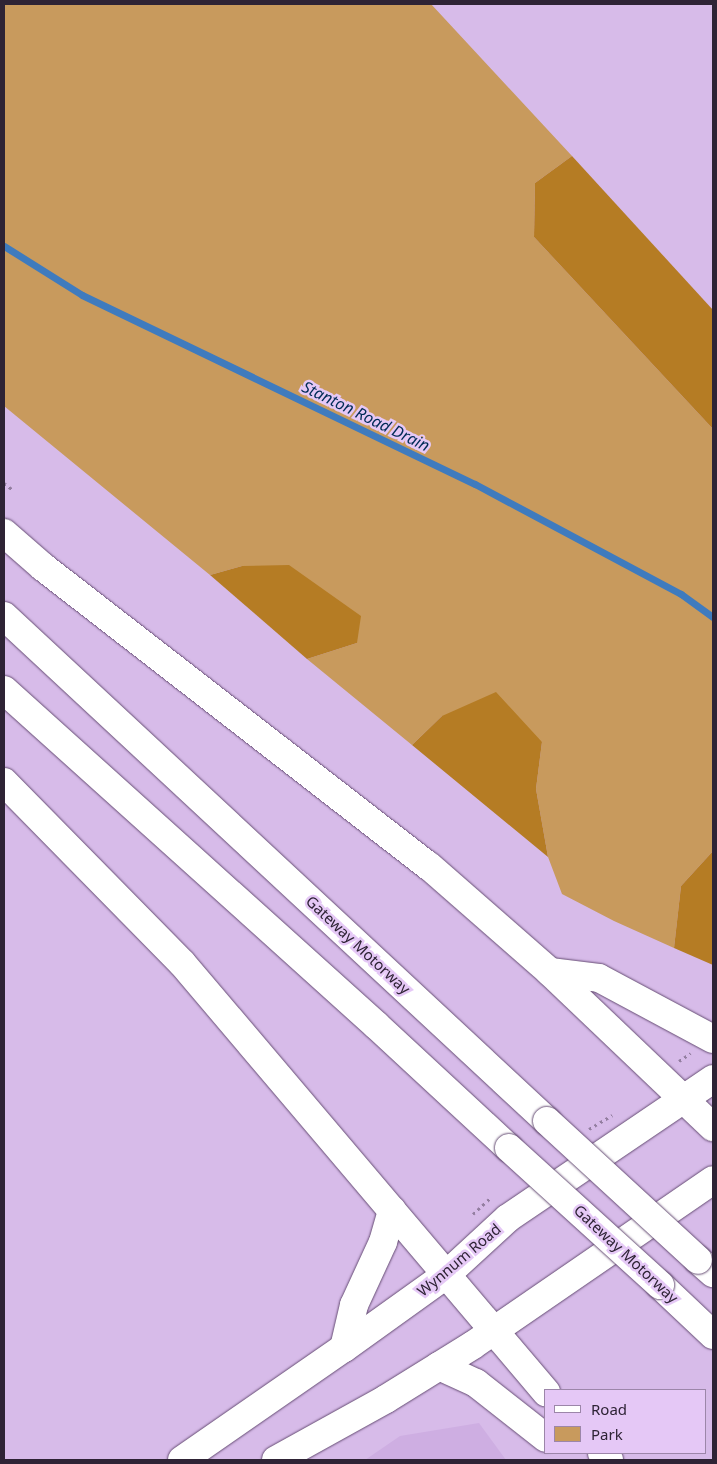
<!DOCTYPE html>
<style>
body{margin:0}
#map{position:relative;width:717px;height:1464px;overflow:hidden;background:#d7bbe9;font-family:"Noto Sans",sans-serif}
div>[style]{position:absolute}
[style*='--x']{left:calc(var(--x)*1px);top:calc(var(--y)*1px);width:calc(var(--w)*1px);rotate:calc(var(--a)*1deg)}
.built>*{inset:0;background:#ceaee2}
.green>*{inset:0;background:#c89a5d}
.forest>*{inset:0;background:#b57c24}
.stream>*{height:7px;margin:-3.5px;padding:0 3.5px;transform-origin:3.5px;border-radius:3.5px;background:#3f7bbe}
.path>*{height:3px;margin-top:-1.5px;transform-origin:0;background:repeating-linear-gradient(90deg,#937ea0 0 2.5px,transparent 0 6.5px)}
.roads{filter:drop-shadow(0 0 1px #664d74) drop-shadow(0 0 1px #664d74)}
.primary>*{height:28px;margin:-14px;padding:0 14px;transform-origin:14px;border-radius:14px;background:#fff}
.highway>*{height:28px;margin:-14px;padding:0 14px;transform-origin:14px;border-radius:14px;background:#fff}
.bridges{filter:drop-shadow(0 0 1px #664d74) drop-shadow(0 0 1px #664d74)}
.highway-bridge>*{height:28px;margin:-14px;padding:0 14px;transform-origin:14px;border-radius:14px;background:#fff}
span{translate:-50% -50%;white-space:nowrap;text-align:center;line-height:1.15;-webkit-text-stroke:5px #e5c8f6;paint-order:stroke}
.street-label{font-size:15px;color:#2e2335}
.water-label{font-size:16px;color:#002b56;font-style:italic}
.frame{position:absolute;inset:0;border:5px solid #2e2335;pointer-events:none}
.legend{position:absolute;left:544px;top:1389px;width:162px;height:65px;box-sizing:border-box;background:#e5c8f6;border:1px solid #9c86a9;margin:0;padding:6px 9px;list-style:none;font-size:15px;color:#2e2335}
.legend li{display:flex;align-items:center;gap:10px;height:25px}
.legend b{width:25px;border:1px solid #9c86a9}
</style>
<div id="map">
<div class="built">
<div style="clip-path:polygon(479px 1423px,506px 1460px,365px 1460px,400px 1436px)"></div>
</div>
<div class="green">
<div style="clip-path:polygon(4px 4px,431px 4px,572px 156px,535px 183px,534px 237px,713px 429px,713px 851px,681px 886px,674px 948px,614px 921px,562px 894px,548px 857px,536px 789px,542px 742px,442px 716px,412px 745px,307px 659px,357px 643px,242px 566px,210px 575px,4px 406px)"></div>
</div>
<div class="forest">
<div style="clip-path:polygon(572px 156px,713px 310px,713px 429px,534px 237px,535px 183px)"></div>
<div style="clip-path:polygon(289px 565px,361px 616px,357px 643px,307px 659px,210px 575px,242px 566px)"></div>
<div style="clip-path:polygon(496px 692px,542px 742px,536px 789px,548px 857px,412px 745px,442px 716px)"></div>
<div style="clip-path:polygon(713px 851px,713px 965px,674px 948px,681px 886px)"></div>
</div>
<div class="stream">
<div style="--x:4;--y:246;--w:92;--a:32.1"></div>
<div style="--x:82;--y:295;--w:436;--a:25.7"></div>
<div style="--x:475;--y:484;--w:234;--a:28.1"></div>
<div style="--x:681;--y:594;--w:39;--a:36"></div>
</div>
<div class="path">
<div style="--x:4;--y:483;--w:11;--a:38"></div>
<div style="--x:679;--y:1061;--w:14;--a:-34"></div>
<div style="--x:589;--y:1129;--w:27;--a:-31"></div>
<div style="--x:473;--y:1214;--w:23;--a:-43"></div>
</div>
<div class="roads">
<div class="primary">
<div style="--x:182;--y:1460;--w:197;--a:-34.7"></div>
<div style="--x:344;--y:1348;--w:125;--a:-35.6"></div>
<div style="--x:446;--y:1275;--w:84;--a:-42.6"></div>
<div style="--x:508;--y:1218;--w:248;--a:-34.1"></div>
<div style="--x:276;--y:1460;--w:126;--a:-29"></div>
<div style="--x:386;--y:1399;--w:102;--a:-31.8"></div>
<div style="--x:473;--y:1345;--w:291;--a:-34.5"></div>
</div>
<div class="highway">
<div style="--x:4;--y:533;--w:52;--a:41.1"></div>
<div style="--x:43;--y:567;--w:488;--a:37.8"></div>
<div style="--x:429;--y:866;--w:161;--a:41.2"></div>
<div style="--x:550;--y:972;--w:225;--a:43.6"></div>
<div style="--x:4;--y:616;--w:742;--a:42.92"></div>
<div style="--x:4;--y:690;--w:501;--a:42"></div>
<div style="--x:376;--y:1025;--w:181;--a:42.8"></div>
<div style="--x:4;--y:782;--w:254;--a:45.5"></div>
<div style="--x:182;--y:963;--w:563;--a:49.69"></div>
<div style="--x:550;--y:972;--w:49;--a:7"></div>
<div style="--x:599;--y:978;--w:129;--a:28.2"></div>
<div style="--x:698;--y:1260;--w:20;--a:41"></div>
<div style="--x:660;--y:1285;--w:73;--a:43.3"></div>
<div style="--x:344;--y:1348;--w:44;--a:-76.9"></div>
<div style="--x:354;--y:1305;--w:69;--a:-65.3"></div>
<div style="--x:383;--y:1242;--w:33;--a:-74"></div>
<div style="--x:439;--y:1366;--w:41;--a:24.7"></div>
<div style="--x:476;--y:1383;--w:89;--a:38.2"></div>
<div style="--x:602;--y:1453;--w:10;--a:45"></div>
</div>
</div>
<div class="bridges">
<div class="highway-bridge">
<div style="--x:547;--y:1121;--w:205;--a:42.6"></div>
<div style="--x:509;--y:1148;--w:204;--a:42.2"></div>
</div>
</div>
<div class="street-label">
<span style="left:358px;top:945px;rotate:43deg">Gateway Motorway</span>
<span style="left:626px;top:1254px;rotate:43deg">Gateway Motorway</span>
<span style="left:459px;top:1260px;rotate:-40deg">Wynnum Road</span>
</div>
<div class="water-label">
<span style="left:366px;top:416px;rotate:26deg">Stanton Road Drain</span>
</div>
<div class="frame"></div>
<ul class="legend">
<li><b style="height:6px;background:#fff"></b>Road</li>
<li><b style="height:14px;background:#c89a5d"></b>Park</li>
</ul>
</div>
